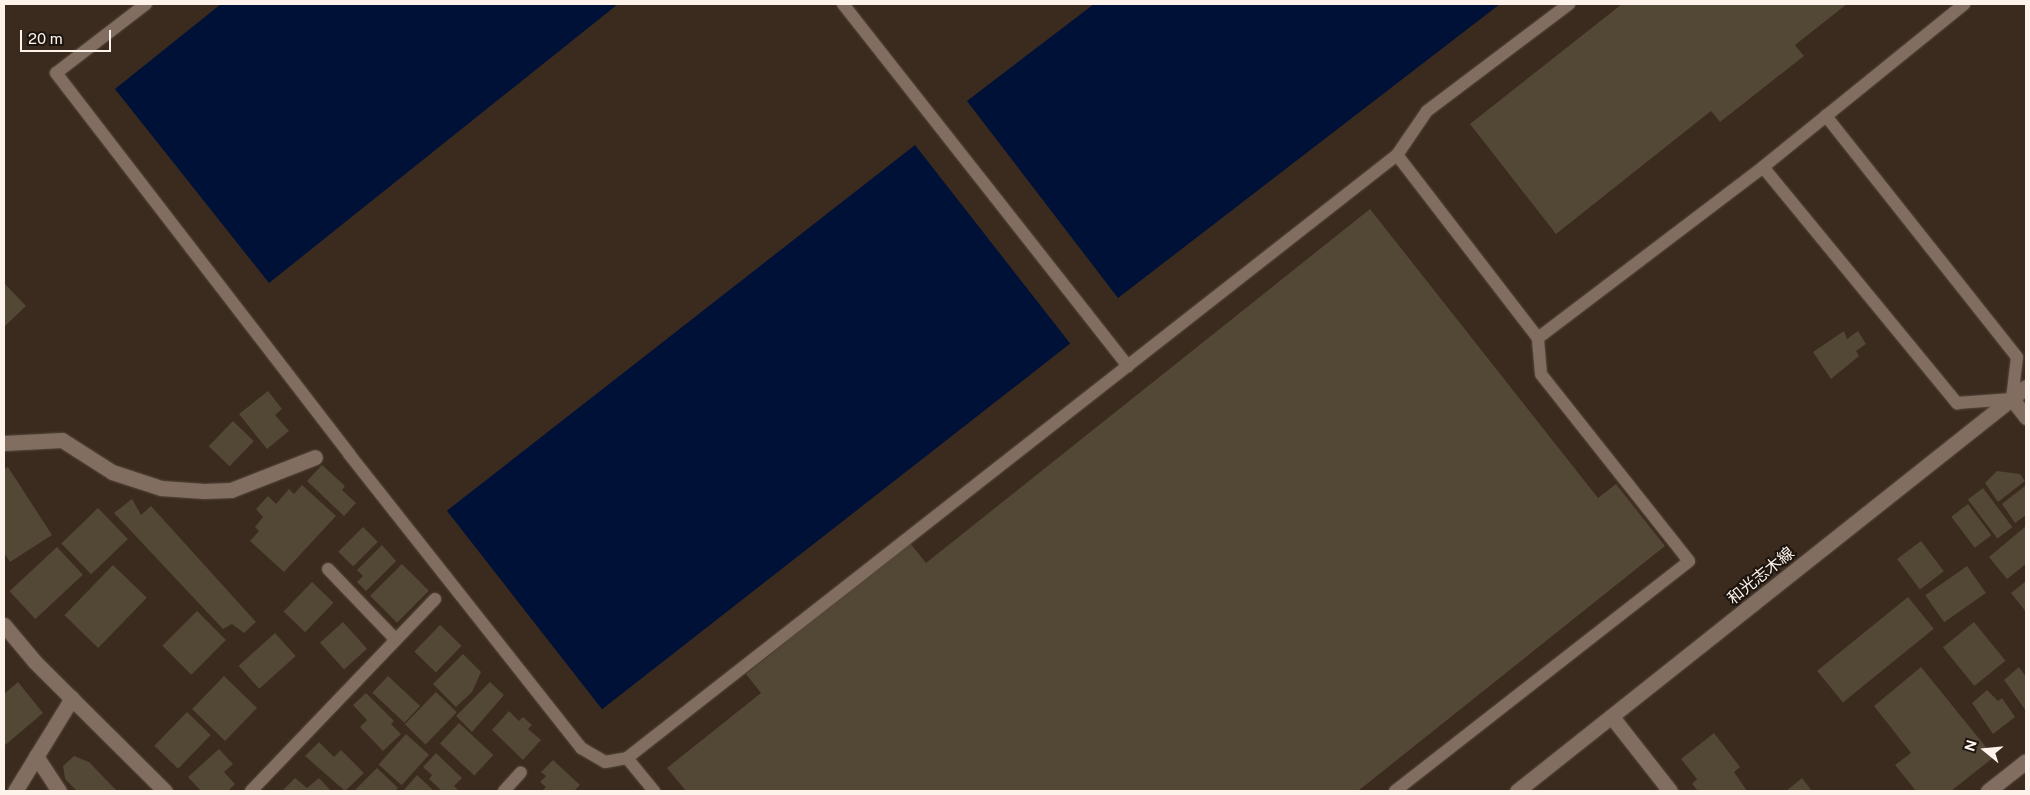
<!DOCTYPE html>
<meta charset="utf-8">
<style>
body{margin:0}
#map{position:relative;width:2030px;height:795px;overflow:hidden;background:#3b2a1e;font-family:"Public Sans","Noto Sans JP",sans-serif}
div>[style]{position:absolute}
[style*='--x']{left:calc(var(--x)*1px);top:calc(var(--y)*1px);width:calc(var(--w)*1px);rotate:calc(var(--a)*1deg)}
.water>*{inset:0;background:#001138;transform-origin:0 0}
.building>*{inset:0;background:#534736;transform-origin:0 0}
.roads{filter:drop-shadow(0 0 1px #56493e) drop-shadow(0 0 1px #56493e)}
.lane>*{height:12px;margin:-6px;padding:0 6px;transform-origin:6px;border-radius:6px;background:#816e60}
.street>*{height:15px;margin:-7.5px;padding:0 7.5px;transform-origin:7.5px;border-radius:7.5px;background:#816e60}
.secondary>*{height:15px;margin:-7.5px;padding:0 7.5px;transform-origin:7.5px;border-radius:7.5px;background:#816e60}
span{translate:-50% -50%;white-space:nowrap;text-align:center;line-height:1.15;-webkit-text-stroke:4px #1c150f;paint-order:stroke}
.street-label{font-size:16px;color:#fef3eb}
.frame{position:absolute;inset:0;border:5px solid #fef3eb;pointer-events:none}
.north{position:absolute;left:1960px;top:725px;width:50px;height:50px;-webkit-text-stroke:4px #1c150f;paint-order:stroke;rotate:287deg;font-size:14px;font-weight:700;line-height:20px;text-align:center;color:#fef3eb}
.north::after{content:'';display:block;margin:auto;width:18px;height:22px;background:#fef3eb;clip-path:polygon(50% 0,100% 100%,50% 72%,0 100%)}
.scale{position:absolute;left:20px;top:30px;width:91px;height:22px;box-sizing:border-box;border:2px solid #fef3eb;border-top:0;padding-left:6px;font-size:15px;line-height:18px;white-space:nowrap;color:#fef3eb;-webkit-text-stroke:4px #1c150f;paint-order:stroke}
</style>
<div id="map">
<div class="water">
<div style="clip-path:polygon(221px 4px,618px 4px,269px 283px,115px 89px)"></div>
<div style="clip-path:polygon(1094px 4px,1500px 4px,1118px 298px,967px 101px)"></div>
<div style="left:915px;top:145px;width:252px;height:594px;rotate:52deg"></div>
</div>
<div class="building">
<div style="clip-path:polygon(1622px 4px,1847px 4px,1795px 45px,1804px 56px,1720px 122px,1711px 111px,1556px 234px,1470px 124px)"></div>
<div style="clip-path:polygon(1370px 209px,1598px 498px,1616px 484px,1665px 546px,1358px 791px,686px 791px,667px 768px,761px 693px,746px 674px,910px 543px,926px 563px)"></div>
<div style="clip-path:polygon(4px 283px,26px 306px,4px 327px)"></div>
<div style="clip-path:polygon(1844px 331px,1847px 339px,1858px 331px,1866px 344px,1856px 351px,1859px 356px,1831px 379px,1813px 352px)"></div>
<div style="clip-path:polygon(268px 391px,282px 409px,275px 415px,289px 431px,267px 449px,239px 414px)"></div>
<div style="left:233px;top:421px;width:29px;height:35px;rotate:44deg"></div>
<div style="clip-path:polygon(322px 465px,345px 486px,342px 490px,356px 503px,344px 516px,307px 481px)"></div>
<div style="clip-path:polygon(8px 467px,52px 535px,10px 562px,4px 553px,4px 469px)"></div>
<div style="clip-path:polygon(1997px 471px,2020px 474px,2025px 481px,1998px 502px,1985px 483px)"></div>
<div style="clip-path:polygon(302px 485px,336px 516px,284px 572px,250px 541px,259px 531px,255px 527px,263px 517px,256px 509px,268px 496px,276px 504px,289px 489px,294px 494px)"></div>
<div style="clip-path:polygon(2026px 485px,2026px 515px,2015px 523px,2002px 504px)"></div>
<div style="left:1983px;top:488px;width:49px;height:19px;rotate:53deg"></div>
<div style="clip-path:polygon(132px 499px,141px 515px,151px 506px,256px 622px,244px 633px,232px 624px,223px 629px,114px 513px)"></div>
<div style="left:1968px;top:504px;width:39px;height:21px;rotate:53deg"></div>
<div style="left:98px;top:508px;width:43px;height:51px;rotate:46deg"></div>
<div style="clip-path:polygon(2026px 526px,2026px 564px,2007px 579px,1989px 557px)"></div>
<div style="left:363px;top:527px;width:21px;height:35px;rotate:45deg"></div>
<div style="left:1921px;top:541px;width:38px;height:30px;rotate:53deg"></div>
<div style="clip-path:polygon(382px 545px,396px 561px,366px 591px,357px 582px,363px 576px,357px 570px)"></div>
<div style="left:57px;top:547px;width:38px;height:65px;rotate:47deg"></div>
<div style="left:402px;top:564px;width:38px;height:45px;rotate:45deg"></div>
<div style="left:113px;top:565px;width:47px;height:70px;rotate:44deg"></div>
<div style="left:1967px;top:566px;width:33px;height:51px;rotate:55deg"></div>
<div style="clip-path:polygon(2026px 581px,2026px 612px,2011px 593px)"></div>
<div style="left:312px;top:582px;width:30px;height:41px;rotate:44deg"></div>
<div style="left:1908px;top:597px;width:41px;height:117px;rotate:51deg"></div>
<div style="left:197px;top:611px;width:41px;height:49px;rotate:45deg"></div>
<div style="left:343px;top:622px;width:36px;height:31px;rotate:48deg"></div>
<div style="left:1974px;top:622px;width:50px;height:40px;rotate:51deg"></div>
<div style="left:440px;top:625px;width:30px;height:37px;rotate:44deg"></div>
<div style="left:275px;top:633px;width:31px;height:49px;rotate:48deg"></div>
<div style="clip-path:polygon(463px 654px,481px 672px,472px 692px,456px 707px,433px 684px)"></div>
<div style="clip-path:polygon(1921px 667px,1994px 757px,1951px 791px,1916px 791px,1895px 765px,1911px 753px,1874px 706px)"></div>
<div style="clip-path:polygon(2019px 667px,2026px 677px,2026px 711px,2004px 680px)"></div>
<div style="left:224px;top:676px;width:46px;height:46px;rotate:44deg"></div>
<div style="left:388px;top:676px;width:44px;height:23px;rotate:43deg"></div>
<div style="clip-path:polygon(18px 682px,43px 713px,4px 746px,4px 694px)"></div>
<div style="clip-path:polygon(490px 682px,504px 695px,472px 732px,456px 716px)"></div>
<div style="clip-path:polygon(1987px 690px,1998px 701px,2002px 698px,2015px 717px,1993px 734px,1972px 703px)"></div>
<div style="left:436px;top:692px;width:29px;height:45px;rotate:44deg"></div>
<div style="clip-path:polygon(366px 693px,394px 721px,391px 724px,401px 734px,383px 751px,360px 727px,367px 720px,353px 705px)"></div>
<div style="clip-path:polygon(509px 711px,519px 721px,523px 717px,532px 725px,528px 729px,541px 740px,523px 760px,492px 730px)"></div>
<div style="left:187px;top:712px;width:33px;height:47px;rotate:44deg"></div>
<div style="left:459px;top:723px;width:47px;height:28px;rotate:43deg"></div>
<div style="clip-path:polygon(1714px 733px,1740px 767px,1734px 772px,1747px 791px,1698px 791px,1692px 784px,1697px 779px,1681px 759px)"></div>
<div style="left:406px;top:734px;width:31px;height:41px;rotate:42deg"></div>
<div style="clip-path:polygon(319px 742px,334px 757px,341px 750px,364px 773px,345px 791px,305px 756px)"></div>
<div style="clip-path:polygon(219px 749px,233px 764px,224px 772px,235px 784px,228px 791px,201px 791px,188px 777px)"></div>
<div style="clip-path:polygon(436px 753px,462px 778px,454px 786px,459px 791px,442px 791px,429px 779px,432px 775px,423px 767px)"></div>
<div style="clip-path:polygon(74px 756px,89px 762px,117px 791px,77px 791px,65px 779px,63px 766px)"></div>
<div style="clip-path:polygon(553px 760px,580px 785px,574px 791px,542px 791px,546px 787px,540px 782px,546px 776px,541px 772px)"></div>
<div style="clip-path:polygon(377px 768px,398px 788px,395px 791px,354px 791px)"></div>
<div style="clip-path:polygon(417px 775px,434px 791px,403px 791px)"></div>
<div style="clip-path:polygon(295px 778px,307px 788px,319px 778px,331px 791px,282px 791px)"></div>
<div style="clip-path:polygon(1802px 778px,1812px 791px,1786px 791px)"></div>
</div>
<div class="roads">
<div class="lane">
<div style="--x:146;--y:4;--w:113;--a:142.5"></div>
<div style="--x:56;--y:73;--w:481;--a:52.4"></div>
<div style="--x:349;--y:454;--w:375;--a:51.7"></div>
<div style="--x:581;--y:748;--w:28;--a:30"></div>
<div style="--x:605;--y:762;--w:22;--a:-10"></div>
<div style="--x:627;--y:758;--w:978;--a:-38.07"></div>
<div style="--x:1397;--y:155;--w:231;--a:52.4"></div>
<div style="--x:1538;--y:338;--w:283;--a:-37.2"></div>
<div style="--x:1763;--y:167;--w:306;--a:50.6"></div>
<div style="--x:1957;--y:403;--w:55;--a:-4.2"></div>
<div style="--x:2012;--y:399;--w:42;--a:-83.2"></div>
<div style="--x:2017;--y:357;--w:308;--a:-128.4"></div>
<div style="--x:843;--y:4;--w:461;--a:51.8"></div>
<div style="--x:1397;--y:155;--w:53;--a:-55.7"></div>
<div style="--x:1427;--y:111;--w:178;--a:-37"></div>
<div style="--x:1763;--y:167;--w:259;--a:-39"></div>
<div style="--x:328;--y:569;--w:98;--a:46.2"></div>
<div style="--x:627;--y:758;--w:43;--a:50.7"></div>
<div style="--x:251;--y:791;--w:266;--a:-46.2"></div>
<div style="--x:504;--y:791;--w:25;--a:-48"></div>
<div style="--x:1395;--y:791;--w:373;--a:-38"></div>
<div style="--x:1689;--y:561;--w:238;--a:-128.4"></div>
<div style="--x:1541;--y:374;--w:36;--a:-95"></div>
</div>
<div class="street">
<div style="--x:4;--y:443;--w:58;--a:-3"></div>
<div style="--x:62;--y:440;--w:59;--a:32.6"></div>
<div style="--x:112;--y:472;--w:52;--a:18.1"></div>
<div style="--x:161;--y:488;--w:43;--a:4"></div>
<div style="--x:204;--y:491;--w:27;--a:-2"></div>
<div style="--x:231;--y:490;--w:90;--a:-21.4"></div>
<div style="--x:1612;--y:717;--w:94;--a:51.9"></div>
<div style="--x:36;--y:756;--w:42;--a:56.7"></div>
<div style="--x:15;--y:791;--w:109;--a:-58.5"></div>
<div style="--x:1988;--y:791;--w:48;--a:-38.3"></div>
</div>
<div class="secondary">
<div style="--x:2012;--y:399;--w:23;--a:52"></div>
<div style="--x:4;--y:625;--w:48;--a:50"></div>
<div style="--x:35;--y:662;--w:183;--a:44.8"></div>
<div style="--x:1517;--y:791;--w:650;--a:-38.44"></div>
</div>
</div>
<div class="street-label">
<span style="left:1761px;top:576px;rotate:-39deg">和光志木線</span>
</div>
<div class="frame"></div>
<div class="north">N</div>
<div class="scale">20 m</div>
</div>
